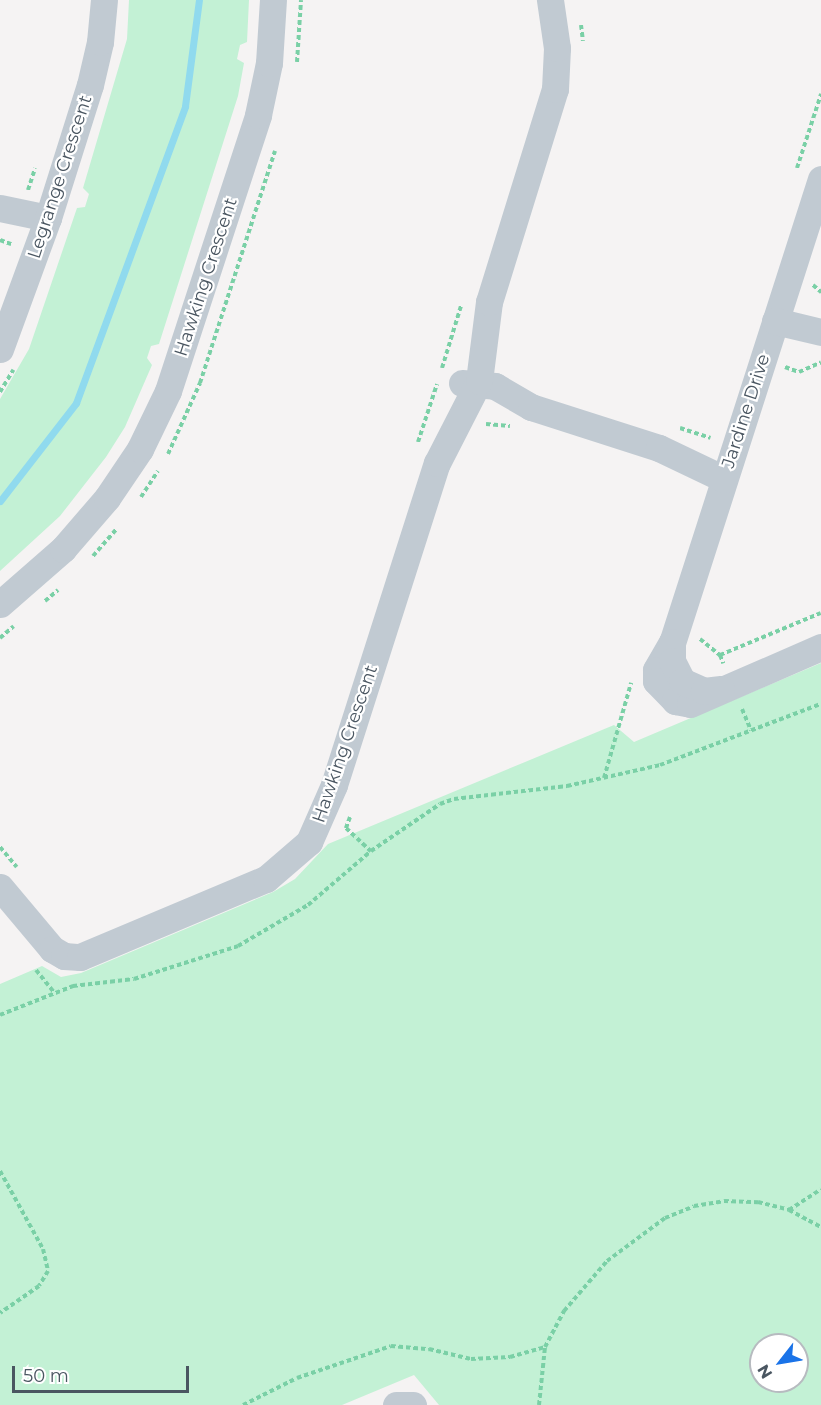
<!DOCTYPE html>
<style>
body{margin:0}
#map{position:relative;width:821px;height:1405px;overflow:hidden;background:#f5f3f3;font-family:Montserrat,sans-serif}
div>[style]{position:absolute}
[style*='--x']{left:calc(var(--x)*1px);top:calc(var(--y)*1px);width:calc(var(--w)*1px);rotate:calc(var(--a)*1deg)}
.green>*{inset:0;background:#c3f1d5}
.stream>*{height:7px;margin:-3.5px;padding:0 3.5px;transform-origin:3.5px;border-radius:3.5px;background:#90daee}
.path>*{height:4px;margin-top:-2px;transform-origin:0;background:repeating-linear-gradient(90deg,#7ad0a6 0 4.5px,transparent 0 7.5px)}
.minor>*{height:27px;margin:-13.5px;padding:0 13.5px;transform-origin:13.5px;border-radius:13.5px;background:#c1cad2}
span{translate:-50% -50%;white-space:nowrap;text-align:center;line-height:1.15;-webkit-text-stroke:4.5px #fff;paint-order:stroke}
.street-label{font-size:18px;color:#4a5661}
.north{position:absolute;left:749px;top:1333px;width:60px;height:60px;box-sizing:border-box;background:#fff;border:2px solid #b7bbc0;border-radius:50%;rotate:239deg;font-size:16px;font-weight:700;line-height:24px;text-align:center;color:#4a5661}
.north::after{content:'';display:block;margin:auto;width:21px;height:27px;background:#1a73e8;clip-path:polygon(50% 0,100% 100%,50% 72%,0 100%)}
.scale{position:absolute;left:12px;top:1366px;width:177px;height:27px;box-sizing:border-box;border:3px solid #4a5661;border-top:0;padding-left:8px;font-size:18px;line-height:21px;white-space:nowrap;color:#4a5661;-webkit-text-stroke:4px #fff;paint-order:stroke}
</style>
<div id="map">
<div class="green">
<div style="clip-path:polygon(129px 0,249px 0,247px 42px,240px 45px,237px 59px,244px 63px,238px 96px,159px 344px,151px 346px,147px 358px,152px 365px,125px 427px,106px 457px,60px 516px,0 571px,0 399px,29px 349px,77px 208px,85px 207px,89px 194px,83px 188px,127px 39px)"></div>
<div style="clip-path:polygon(evenodd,821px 663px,821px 1405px,439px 1405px,414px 1375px,342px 1405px,0 1405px,0 984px,42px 966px,61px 977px,81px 973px,273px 892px,295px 879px,328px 844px,614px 725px,634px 742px,821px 663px,761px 1345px,797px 1345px,797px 1381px,761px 1381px,761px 1345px)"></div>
</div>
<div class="stream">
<div style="--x:0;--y:501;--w:124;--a:-52.2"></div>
<div style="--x:76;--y:403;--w:316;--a:-69.8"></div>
<div style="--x:185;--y:106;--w:107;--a:-82.5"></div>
</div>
<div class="path">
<div style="--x:581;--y:25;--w:16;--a:83"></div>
<div style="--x:297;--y:62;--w:62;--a:-86.3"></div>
<div style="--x:797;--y:168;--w:78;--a:-72"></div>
<div style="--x:28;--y:190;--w:23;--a:-72"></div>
<div style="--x:0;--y:240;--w:12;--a:20"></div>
<div style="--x:813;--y:285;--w:11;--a:41"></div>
<div style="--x:785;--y:367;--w:15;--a:20"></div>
<div style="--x:799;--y:372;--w:24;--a:-24"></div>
<div style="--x:442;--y:368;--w:65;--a:-73"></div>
<div style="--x:0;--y:392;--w:26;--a:-59"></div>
<div style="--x:486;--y:424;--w:24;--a:5"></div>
<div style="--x:680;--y:428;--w:32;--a:18"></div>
<div style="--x:418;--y:442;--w:61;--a:-71.9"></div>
<div style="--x:168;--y:454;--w:78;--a:-65.7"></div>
<div style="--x:200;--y:383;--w:244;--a:-72.1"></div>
<div style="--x:141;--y:497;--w:31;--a:-57"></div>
<div style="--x:93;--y:556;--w:35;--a:-49"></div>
<div style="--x:45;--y:601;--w:17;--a:-40"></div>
<div style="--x:0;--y:638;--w:18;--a:-41"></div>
<div style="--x:700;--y:639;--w:26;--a:39"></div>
<div style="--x:720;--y:655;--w:9;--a:69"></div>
<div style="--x:720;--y:655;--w:109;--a:-22.6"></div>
<div style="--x:742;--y:709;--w:23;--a:67"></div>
<div style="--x:604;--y:778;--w:99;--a:-74.1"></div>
<div style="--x:350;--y:817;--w:12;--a:110"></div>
<div style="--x:346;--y:828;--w:34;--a:43"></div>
<div style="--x:0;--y:847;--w:26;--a:50"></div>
<div style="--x:36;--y:970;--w:28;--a:51"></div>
<div style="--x:0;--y:1015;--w:79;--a:-21.7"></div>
<div style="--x:73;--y:986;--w:61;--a:-6.5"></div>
<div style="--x:134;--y:979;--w:109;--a:-17.6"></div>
<div style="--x:238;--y:946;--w:81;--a:-30.4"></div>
<div style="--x:308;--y:905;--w:83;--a:-40.6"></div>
<div style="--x:371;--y:851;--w:83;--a:-34.3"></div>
<div style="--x:440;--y:804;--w:15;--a:-20"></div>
<div style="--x:454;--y:799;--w:114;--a:-6.6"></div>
<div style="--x:567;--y:786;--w:95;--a:-12.7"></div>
<div style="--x:660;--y:765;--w:172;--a:-20.8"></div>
<div style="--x:0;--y:1171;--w:89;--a:61.1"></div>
<div style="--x:43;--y:1249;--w:23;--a:77"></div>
<div style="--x:48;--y:1271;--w:17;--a:121"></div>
<div style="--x:39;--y:1286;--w:47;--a:145.3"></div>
<div style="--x:789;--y:1210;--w:38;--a:-33"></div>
<div style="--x:243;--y:1405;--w:60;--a:-26.6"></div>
<div style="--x:297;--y:1378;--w:99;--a:-18.8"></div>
<div style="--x:391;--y:1346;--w:38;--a:5"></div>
<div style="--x:429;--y:1349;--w:43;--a:13.4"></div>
<div style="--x:471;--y:1359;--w:39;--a:-3"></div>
<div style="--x:510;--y:1357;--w:36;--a:-16"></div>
<div style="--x:539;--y:1405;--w:58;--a:-84.1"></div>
<div style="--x:545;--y:1347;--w:41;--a:-62.2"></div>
<div style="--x:564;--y:1311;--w:66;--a:-49.3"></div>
<div style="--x:607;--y:1261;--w:72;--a:-36.6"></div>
<div style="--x:665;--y:1218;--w:31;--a:-22"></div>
<div style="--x:694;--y:1206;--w:30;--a:-9"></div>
<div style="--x:724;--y:1201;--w:34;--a:2"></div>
<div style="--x:758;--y:1202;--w:32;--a:14"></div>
<div style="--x:789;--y:1210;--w:36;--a:28"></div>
</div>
<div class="minor">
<div style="--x:821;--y:179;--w:486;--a:107.8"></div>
<div style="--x:672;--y:642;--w:32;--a:120"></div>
<div style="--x:656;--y:670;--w:11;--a:90"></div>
<div style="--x:656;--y:681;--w:28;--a:46"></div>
<div style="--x:675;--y:701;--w:15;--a:11"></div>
<div style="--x:690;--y:704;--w:143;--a:-23.5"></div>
<div style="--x:0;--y:208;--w:49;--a:11.8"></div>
<div style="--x:775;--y:321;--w:47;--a:13.4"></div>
<div style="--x:0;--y:349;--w:140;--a:-69.9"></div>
<div style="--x:48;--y:218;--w:139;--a:-72.5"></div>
<div style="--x:90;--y:85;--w:44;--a:-76.9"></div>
<div style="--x:100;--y:42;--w:42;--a:-84.6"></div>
<div style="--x:462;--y:383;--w:33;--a:5"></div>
<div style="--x:495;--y:386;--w:42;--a:30.3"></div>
<div style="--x:531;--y:407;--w:134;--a:17.8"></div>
<div style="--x:659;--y:448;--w:72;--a:25.5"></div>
<div style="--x:0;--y:604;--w:84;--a:-41.1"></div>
<div style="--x:63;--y:549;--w:67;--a:-49.2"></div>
<div style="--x:107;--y:498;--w:59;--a:-56"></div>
<div style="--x:140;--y:449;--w:64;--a:-64.2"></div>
<div style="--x:168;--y:391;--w:290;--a:-71.9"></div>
<div style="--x:258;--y:115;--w:53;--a:-78.1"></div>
<div style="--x:269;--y:63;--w:63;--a:-86.4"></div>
<div style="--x:672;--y:642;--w:19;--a:90"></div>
<div style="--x:672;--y:661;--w:22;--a:63"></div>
<div style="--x:682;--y:681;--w:24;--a:24"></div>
<div style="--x:704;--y:691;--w:17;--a:-7"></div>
<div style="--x:0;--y:887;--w:81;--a:50"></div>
<div style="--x:52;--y:949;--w:14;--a:30"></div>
<div style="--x:64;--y:956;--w:16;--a:4"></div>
<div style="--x:80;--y:957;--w:202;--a:-22.8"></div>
<div style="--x:266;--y:879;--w:57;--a:-40.7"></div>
<div style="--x:309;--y:842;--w:62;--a:-66.3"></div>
<div style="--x:334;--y:785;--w:338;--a:-72.3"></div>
<div style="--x:437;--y:463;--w:92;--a:-62.9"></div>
<div style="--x:479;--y:381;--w:80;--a:-82.8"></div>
<div style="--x:489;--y:302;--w:223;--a:-72.8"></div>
<div style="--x:555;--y:89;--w:41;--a:-87.2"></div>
<div style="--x:557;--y:48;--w:49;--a:-98.3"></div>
<div style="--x:396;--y:1405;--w:17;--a:0"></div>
</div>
<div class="street-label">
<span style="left:60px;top:177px;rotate:-72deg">Legrange Crescent</span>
<span style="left:206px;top:277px;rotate:-72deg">Hawking Crescent</span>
<span style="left:746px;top:411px;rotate:-72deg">Jardine Drive</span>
<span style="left:345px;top:744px;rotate:-71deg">Hawking Crescent</span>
</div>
<div class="north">N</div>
<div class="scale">50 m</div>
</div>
